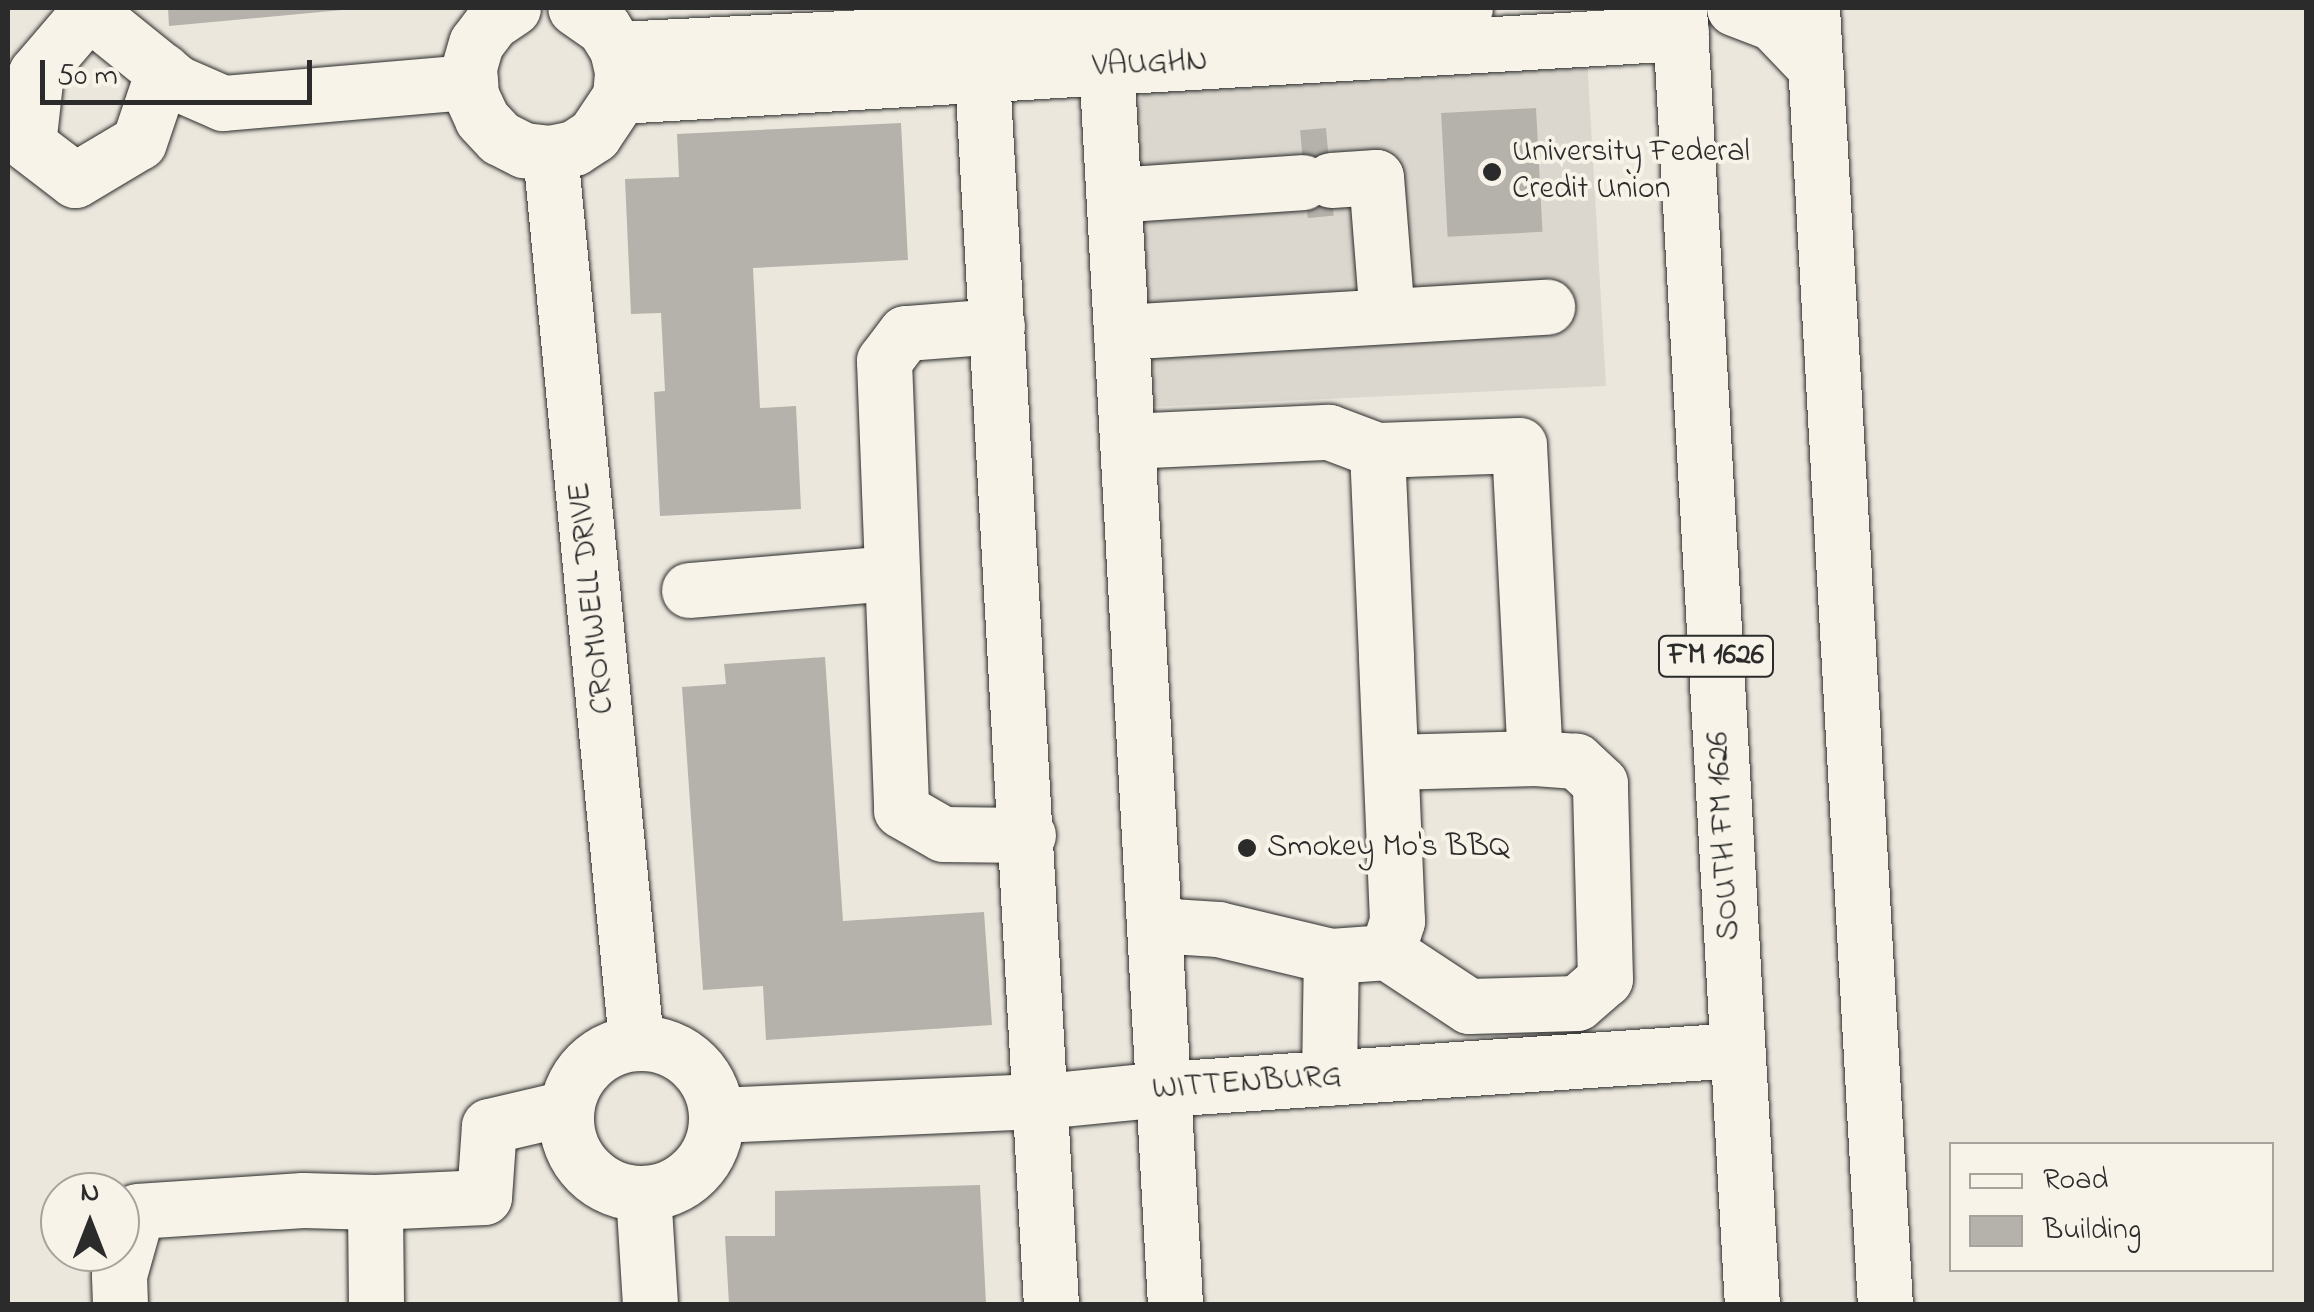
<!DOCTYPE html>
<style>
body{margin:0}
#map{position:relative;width:2314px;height:1312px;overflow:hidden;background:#ebe7dd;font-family:"Indie Flower",sans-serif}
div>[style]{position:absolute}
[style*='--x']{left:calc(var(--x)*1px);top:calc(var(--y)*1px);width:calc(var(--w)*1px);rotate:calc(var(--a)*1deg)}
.built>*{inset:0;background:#dbd7ce}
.building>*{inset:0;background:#b5b2ab;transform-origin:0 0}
.roads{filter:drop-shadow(0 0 2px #2b2b2b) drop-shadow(0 0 2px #2b2b2b)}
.minor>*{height:55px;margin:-27.5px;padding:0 27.5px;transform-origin:27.5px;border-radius:27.5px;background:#f7f3e8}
.minor>.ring{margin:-27.5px;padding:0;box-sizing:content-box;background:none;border:55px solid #f7f3e8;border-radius:50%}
.major>*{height:55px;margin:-27.5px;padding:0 27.5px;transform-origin:27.5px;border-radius:27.5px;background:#f7f3e8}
.dots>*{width:28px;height:28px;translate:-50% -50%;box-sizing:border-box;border:5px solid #f7f3e8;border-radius:50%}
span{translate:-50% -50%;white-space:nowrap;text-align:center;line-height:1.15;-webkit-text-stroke:8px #f7f3e8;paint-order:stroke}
.shield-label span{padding:2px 8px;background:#f7f3e8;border:2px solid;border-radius:8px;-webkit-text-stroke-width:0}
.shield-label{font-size:30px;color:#2b2b2b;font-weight:700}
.street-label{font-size:32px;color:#2b2b2b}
.poi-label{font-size:32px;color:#2b2b2b}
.left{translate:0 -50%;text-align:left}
.frame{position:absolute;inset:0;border:10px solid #2b2b2b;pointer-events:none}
.legend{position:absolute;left:1949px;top:1142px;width:325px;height:130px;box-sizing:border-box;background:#f7f3e8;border:2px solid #a5a39c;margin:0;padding:12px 18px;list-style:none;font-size:30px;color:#2b2b2b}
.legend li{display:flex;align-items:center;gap:20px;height:50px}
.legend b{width:50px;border:2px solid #a5a39c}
.north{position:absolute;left:40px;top:1172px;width:100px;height:100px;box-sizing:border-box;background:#f7f3e8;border:2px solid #a5a39c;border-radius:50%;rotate:0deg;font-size:28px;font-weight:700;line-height:40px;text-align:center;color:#2b2b2b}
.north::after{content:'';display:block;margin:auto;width:35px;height:45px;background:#2b2b2b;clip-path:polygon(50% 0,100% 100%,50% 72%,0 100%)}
.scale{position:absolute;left:40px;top:60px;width:272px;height:45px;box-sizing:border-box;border:5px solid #2b2b2b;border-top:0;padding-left:12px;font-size:30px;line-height:35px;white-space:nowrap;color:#2b2b2b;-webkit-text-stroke:8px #f7f3e8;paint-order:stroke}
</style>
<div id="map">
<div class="built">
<div style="clip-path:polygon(1587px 58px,1606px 386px,1148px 407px,1129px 119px,1148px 85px)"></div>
</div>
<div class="building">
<div style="clip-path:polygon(168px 8px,342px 8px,342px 10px,169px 26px)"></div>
<div style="left:1536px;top:108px;width:124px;height:95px;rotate:87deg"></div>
<div style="clip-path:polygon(901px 123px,908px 260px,753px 268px,760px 408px,796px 406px,801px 509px,660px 516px,654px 392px,665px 391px,661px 313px,631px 314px,625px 179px,679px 177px,677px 134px)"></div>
<div style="left:1326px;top:128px;width:88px;height:26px;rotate:85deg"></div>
<div style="clip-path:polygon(825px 657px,843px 921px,984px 912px,992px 1025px,766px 1040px,763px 986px,703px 990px,682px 687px,726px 684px,724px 664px)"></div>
<div style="clip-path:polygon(980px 1185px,986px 1304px,729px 1304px,725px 1236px,775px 1236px,775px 1191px)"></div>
</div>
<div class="roads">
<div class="minor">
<div style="--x:84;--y:8;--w:119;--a:38.9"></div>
<div style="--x:177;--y:83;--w:50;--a:23.5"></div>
<div style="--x:223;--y:103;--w:248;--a:-4.9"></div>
<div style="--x:513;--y:8;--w:25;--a:146"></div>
<div style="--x:492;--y:22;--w:26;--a:127"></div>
<div style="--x:476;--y:43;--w:26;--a:106"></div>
<div style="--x:469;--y:68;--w:27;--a:86"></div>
<div style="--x:471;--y:95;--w:26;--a:65"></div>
<div style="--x:482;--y:119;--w:26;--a:47"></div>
<div style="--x:500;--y:138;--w:27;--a:27"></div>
<div style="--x:524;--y:150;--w:26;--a:7"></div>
<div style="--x:550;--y:153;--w:25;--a:-12"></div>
<div style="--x:574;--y:148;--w:24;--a:-33"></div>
<div style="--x:594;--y:135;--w:47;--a:-56.3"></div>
<div style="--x:620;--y:96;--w:25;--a:-85"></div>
<div style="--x:622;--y:71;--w:23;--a:-103"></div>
<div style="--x:617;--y:49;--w:25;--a:-122"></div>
<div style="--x:604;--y:28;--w:35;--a:-145"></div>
<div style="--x:1103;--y:8;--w:1298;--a:86.82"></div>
<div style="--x:89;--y:11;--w:82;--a:130.5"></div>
<div style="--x:36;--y:73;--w:71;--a:96.4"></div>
<div style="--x:28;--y:144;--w:59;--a:37.5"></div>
<div style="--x:75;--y:180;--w:74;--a:-30.7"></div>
<div style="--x:139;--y:142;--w:75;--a:-71.3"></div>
<div style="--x:617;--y:49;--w:849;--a:-2.77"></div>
<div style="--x:982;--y:75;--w:1231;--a:86.79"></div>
<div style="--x:620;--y:96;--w:1063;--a:-3.4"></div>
<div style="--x:550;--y:153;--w:893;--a:84.47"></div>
<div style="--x:1331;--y:180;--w:45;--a:-3.8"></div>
<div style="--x:1376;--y:177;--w:139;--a:85.5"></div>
<div style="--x:1114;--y:195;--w:189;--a:-3.9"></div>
<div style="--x:997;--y:326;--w:92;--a:175.6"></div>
<div style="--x:905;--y:333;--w:35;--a:127"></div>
<div style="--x:884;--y:361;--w:449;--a:87.8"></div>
<div style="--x:901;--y:810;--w:48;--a:29.7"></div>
<div style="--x:943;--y:834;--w:85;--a:0.7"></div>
<div style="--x:1121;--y:332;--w:427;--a:-3.4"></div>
<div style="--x:1127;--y:441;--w:202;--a:-2.6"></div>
<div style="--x:1329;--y:432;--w:51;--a:20.6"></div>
<div style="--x:689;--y:590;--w:203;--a:-4.8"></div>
<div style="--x:1155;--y:925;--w:63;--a:3.6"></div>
<div style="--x:1218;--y:929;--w:116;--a:13.4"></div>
<div style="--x:1387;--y:952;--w:98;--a:33.4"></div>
<div style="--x:1469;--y:1006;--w:108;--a:-1.6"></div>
<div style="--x:1577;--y:1003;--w:37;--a:-41"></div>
<div style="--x:1605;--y:979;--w:196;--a:-91.5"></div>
<div style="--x:1600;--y:783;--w:33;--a:-137"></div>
<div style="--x:1576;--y:761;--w:41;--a:-175.8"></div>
<div class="ring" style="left:566px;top:1043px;width:95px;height:95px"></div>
<div style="--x:1329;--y:1078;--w:122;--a:-89.1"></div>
<div style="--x:1331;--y:956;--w:56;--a:-4.1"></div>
<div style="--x:1387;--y:952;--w:33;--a:-72"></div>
<div style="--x:1397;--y:921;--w:265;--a:-92.4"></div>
<div style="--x:1386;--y:656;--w:206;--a:-92.5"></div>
<div style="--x:1377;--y:450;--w:142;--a:-2"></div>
<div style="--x:1519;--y:445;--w:313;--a:87.1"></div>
<div style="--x:1535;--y:758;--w:144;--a:178.4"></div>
<div style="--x:717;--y:1115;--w:326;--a:-2.5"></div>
<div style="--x:1043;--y:1101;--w:122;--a:-5.7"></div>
<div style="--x:1164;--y:1089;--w:573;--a:-3.9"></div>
<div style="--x:643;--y:1193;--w:111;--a:86.4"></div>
<div style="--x:120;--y:1304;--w:29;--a:-92"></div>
<div style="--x:119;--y:1275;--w:66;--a:-74.3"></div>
<div style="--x:137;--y:1211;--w:166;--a:-3.8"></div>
<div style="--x:303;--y:1200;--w:72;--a:1.6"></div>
<div style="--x:376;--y:1304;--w:102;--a:-90.6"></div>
<div style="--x:375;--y:1202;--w:109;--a:-2.6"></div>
<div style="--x:484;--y:1197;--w:71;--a:-86"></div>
<div style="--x:489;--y:1126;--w:79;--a:-13.2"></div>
</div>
<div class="major">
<div style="--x:1679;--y:8;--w:1298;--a:86.78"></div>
<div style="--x:1734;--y:8;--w:42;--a:21"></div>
<div style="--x:1773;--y:23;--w:61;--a:46.3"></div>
<div style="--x:1812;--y:8;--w:1298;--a:86.78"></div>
</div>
</div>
<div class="dots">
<div style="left:1492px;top:172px;background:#2b2b2b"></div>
<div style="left:1247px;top:848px;background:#2b2b2b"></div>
</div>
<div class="shield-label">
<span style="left:1716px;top:656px">FM 1626</span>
</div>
<div class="street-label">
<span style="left:1150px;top:65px;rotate:-3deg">VAUGHN</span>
<span style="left:593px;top:598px;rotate:-96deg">CROMWELL DRIVE</span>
<span style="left:1725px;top:836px;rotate:-93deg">SOUTH FM 1626</span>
<span style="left:1247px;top:1084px;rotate:-4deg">WITTENBURG</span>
</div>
<div class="poi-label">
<span class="left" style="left:1512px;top:172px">University Federal<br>Credit Union</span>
<span class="left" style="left:1267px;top:848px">Smokey Mo's BBQ</span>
</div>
<div class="frame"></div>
<ul class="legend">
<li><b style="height:12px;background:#f7f3e8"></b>Road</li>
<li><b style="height:28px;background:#b5b2ab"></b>Building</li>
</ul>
<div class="north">N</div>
<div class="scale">50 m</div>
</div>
